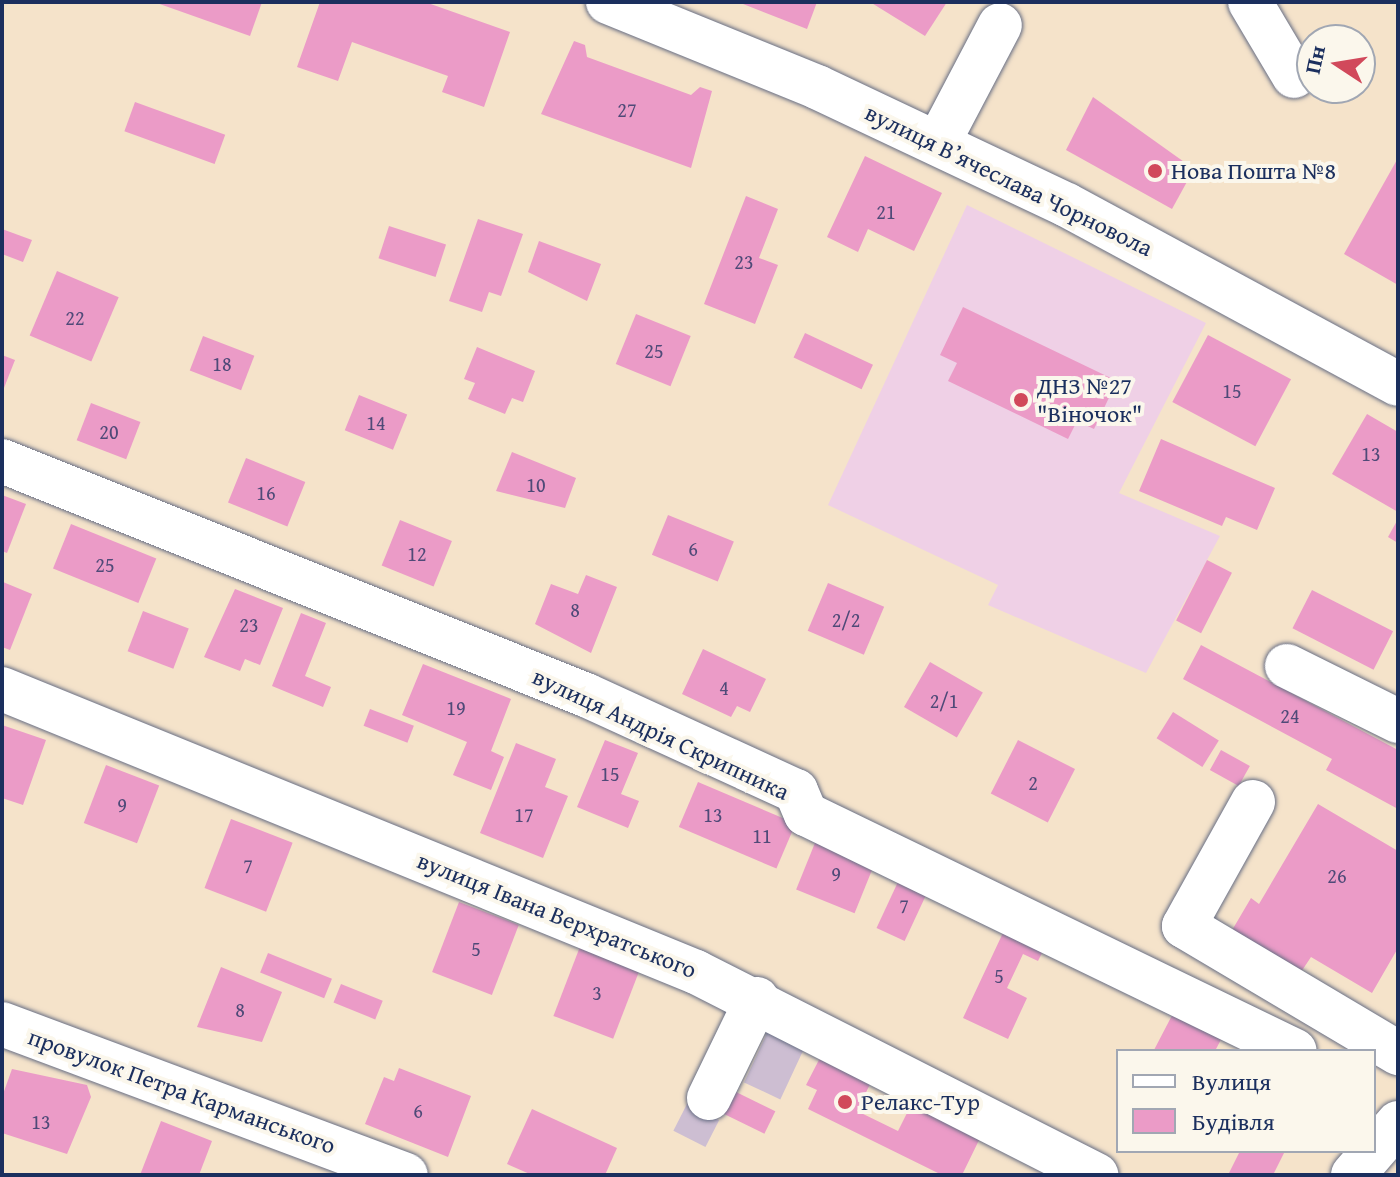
<!DOCTYPE html>
<meta charset="utf-8">
<style>
body{margin:0}
#map{position:relative;width:1400px;height:1177px;overflow:hidden;background:#f5e3ca;font-family:"Gentium Book Plus",serif}
div>[style]{position:absolute}
[style*='--x']{left:calc(var(--x)*1px);top:calc(var(--y)*1px);width:calc(var(--w)*1px);rotate:calc(var(--a)*1deg)}
.built>*{inset:0;background:#efd0e6}
.industrial>*{inset:0;background:#cdbed2;transform-origin:0 0}
.building>*{inset:0;background:#eb9bc7;transform-origin:0 0}
.roads{filter:drop-shadow(0 0 2px #676e84) drop-shadow(0 0 2px #676e84)}
.minor>*{height:44px;margin:-22px;padding:0 22px;transform-origin:22px;border-radius:22px;background:#fff}
.dots>*{width:22px;height:22px;translate:-50% -50%;box-sizing:border-box;border:4px solid #fbf7ec;border-radius:50%}
span{translate:-50% -50%;white-space:nowrap;text-align:center;line-height:1.15;-webkit-text-stroke:8px #fbf7ec;paint-order:stroke}
.number-label{font-size:20px;color:#4f4a78}
.number-label span{-webkit-text-stroke-width:0}
.poi-label{font-size:24px;color:#1b2f5e}
.left{translate:0 -50%;text-align:left}
.street-label{font-size:24px;color:#1b2f5e}
.frame{position:absolute;inset:0;border:4px solid #1b2f5e;pointer-events:none}
.legend{position:absolute;left:1116px;top:1049px;width:260px;height:104px;box-sizing:border-box;background:#fbf7ec;border:2px solid #a1a7b3;margin:0;padding:10px 14px;list-style:none;font-size:24px;color:#1b2f5e}
.legend li{display:flex;align-items:center;gap:16px;height:40px}
.legend b{width:40px;border:2px solid #a1a7b3}
.north{position:absolute;left:1296px;top:24px;width:80px;height:80px;box-sizing:border-box;background:#fbf7ec;border:2px solid #a1a7b3;border-radius:50%;rotate:282deg;font-size:22px;font-weight:700;line-height:32px;text-align:center;color:#1b2f5e}
.north::after{content:'';display:block;margin:auto;width:28px;height:36px;background:#d1495b;clip-path:polygon(50% 0,100% 100%,50% 72%,0 100%)}
</style>
<div id="map">
<div class="built">
<div style="clip-path:polygon(967px 205px,1206px 323px,1119px 493px,1220px 536px,1146px 673px,988px 605px,998px 585px,828px 505px)"></div>
</div>
<div class="industrial">
<div style="left:769px;top:1029px;width:40px;height:59px;rotate:25deg"></div>
<div style="left:687px;top:1104px;width:36px;height:30px;rotate:27deg"></div>
</div>
<div class="building">
<div style="clip-path:polygon(154px 2px,262px 2px,250px 36px)"></div>
<div style="clip-path:polygon(320px 2px,425px 2px,510px 32px,484px 107px,442px 92px,448px 76px,352px 42px,338px 81px,297px 67px)"></div>
<div style="clip-path:polygon(738px 2px,817px 2px,807px 29px)"></div>
<div style="clip-path:polygon(870px 2px,947px 2px,925px 36px)"></div>
<div style="clip-path:polygon(574px 41px,585px 45px,587px 57px,691px 95px,700px 87px,712px 91px,691px 168px,541px 114px)"></div>
<div style="clip-path:polygon(1093px 97px,1194px 169px,1172px 209px,1066px 150px)"></div>
<div style="left:135px;top:102px;width:96px;height:31px;rotate:20deg"></div>
<div style="clip-path:polygon(865px 156px,942px 193px,914px 251px,868px 229px,858px 252px,827px 237px)"></div>
<div style="clip-path:polygon(1398px 158px,1398px 285px,1344px 254px)"></div>
<div style="clip-path:polygon(746px 196px,778px 209px,759px 258px,778px 265px,755px 324px,704px 304px)"></div>
<div style="clip-path:polygon(478px 219px,523px 234px,501px 296px,489px 292px,482px 312px,449px 301px)"></div>
<div style="left:389px;top:226px;width:60px;height:34px;rotate:18deg"></div>
<div style="clip-path:polygon(2px 229px,32px 240px,23px 262px,2px 254px)"></div>
<div style="clip-path:polygon(539px 241px,601px 264px,587px 301px,528px 272px)"></div>
<div style="left:57px;top:271px;width:67px;height:70px;rotate:23deg"></div>
<div style="clip-path:polygon(963px 307px,1117px 381px,1094px 429px,1077px 421px,1068px 439px,948px 381px,957px 363px,940px 355px)"></div>
<div style="left:636px;top:314px;width:59px;height:54px;rotate:22deg"></div>
<div style="left:805px;top:333px;width:75px;height:27px;rotate:25deg"></div>
<div style="left:1208px;top:335px;width:94px;height:76px;rotate:28deg"></div>
<div style="left:203px;top:336px;width:55px;height:37px;rotate:21deg"></div>
<div style="clip-path:polygon(477px 347px,535px 371px,523px 402px,512px 398px,505px 414px,468px 399px,475px 383px,464px 379px)"></div>
<div style="clip-path:polygon(2px 355px,15px 360px,2px 393px)"></div>
<div style="left:359px;top:395px;width:52px;height:38px;rotate:22deg"></div>
<div style="left:91px;top:403px;width:53px;height:40px;rotate:21deg"></div>
<div style="clip-path:polygon(1367px 414px,1398px 432px,1398px 512px,1332px 474px)"></div>
<div style="clip-path:polygon(1161px 439px,1275px 488px,1257px 530px,1226px 517px,1222px 526px,1139px 491px)"></div>
<div style="clip-path:polygon(512px 452px,576px 478px,565px 508px,496px 491px)"></div>
<div style="left:246px;top:458px;width:64px;height:48px;rotate:22deg"></div>
<div style="clip-path:polygon(2px 495px,26px 504px,7px 553px,2px 551px)"></div>
<div style="left:668px;top:515px;width:71px;height:43px;rotate:22deg"></div>
<div style="clip-path:polygon(1398px 519px,1398px 543px,1388px 537px)"></div>
<div style="left:400px;top:520px;width:56px;height:49px;rotate:22deg"></div>
<div style="left:71px;top:524px;width:92px;height:48px;rotate:22deg"></div>
<div style="left:1207px;top:560px;width:28px;height:68px;rotate:27deg"></div>
<div style="clip-path:polygon(586px 575px,617px 587px,591px 653px,535px 624px,551px 584px,578px 594px)"></div>
<div style="clip-path:polygon(3px 582px,32px 594px,10px 650px,2px 647px)"></div>
<div style="left:828px;top:583px;width:61px;height:52px;rotate:23deg"></div>
<div style="clip-path:polygon(235px 589px,283px 608px,260px 665px,245px 659px,240px 671px,204px 657px)"></div>
<div style="left:1312px;top:590px;width:91px;height:43px;rotate:27deg"></div>
<div style="left:143px;top:611px;width:49px;height:43px;rotate:21deg"></div>
<div style="clip-path:polygon(301px 613px,326px 623px,305px 676px,331px 687px,323px 707px,272px 686px)"></div>
<div style="clip-path:polygon(1201px 645px,1398px 750px,1398px 809px,1326px 770px,1332px 759px,1183px 679px)"></div>
<div style="clip-path:polygon(703px 649px,766px 679px,750px 712px,737px 706px,731px 717px,682px 694px)"></div>
<div style="left:930px;top:662px;width:61px;height:52px;rotate:30deg"></div>
<div style="clip-path:polygon(423px 664px,511px 699px,491px 751px,504px 757px,491px 790px,453px 775px,467px 742px,402px 715px)"></div>
<div style="left:370px;top:709px;width:47px;height:18px;rotate:21deg"></div>
<div style="left:1173px;top:712px;width:54px;height:31px;rotate:32deg"></div>
<div style="clip-path:polygon(2px 725px,46px 740px,23px 805px,2px 798px)"></div>
<div style="clip-path:polygon(605px 740px,638px 753px,621px 794px,639px 801px,628px 828px,577px 807px)"></div>
<div style="left:1018px;top:740px;width:64px;height:60px;rotate:27deg"></div>
<div style="clip-path:polygon(516px 743px,556px 759px,545px 787px,568px 796px,543px 858px,480px 833px)"></div>
<div style="left:1221px;top:750px;width:33px;height:23px;rotate:29deg"></div>
<div style="left:106px;top:765px;width:57px;height:62px;rotate:21deg"></div>
<div style="left:698px;top:782px;width:106px;height:49px;rotate:23deg"></div>
<div style="clip-path:polygon(1318px 804px,1398px 851px,1398px 948px,1372px 993px,1311px 957px,1301px 972px,1231px 932px,1251px 898px,1259px 904px)"></div>
<div style="left:231px;top:819px;width:66px;height:74px;rotate:21deg"></div>
<div style="left:819px;top:833px;width:63px;height:61px;rotate:22deg"></div>
<div style="left:904px;top:869px;width:31px;height:65px;rotate:25deg"></div>
<div style="left:459px;top:902px;width:64px;height:75px;rotate:21deg"></div>
<div style="clip-path:polygon(1009px 920px,1049px 939px,1038px 961px,1023px 954px,1007px 988px,1027px 998px,1008px 1039px,963px 1018px)"></div>
<div style="left:581px;top:944px;width:64px;height:77px;rotate:21deg"></div>
<div style="left:268px;top:953px;width:69px;height:21px;rotate:22deg"></div>
<div style="clip-path:polygon(221px 967px,282px 992px,262px 1042px,197px 1027px)"></div>
<div style="left:341px;top:984px;width:45px;height:20px;rotate:22deg"></div>
<div style="clip-path:polygon(1179px 1002px,1228px 1026px,1215px 1051px,1143px 1051px,1154px 1050px)"></div>
<div style="clip-path:polygon(822px 1054px,873px 1078px,857px 1111px,898px 1131px,913px 1101px,982px 1134px,962px 1175px,942px 1175px,808px 1109px,817px 1090px,806px 1085px)"></div>
<div style="clip-path:polygon(399px 1068px,471px 1096px,448px 1157px,365px 1124px,384px 1077px,394px 1081px)"></div>
<div style="clip-path:polygon(12px 1069px,87px 1085px,91px 1097px,67px 1154px,2px 1133px,2px 1097px)"></div>
<div style="left:734px;top:1091px;width:46px;height:25px;rotate:26deg"></div>
<div style="clip-path:polygon(532px 1109px,617px 1148px,605px 1175px,532px 1175px,507px 1164px)"></div>
<div style="clip-path:polygon(161px 1121px,212px 1141px,199px 1175px,140px 1175px)"></div>
<div style="clip-path:polygon(1240px 1151px,1285px 1151px,1273px 1175px,1228px 1175px)"></div>
</div>
<div class="roads">
<div class="minor">
<div style="--x:608;--y:2;--w:226;--a:22.1"></div>
<div style="--x:817;--y:87;--w:276;--a:25.3"></div>
<div style="--x:1067;--y:205;--w:376;--a:28.4"></div>
<div style="--x:1250;--y:2;--w:86;--a:59.3"></div>
<div style="--x:938;--y:143;--w:133;--a:-62.3"></div>
<div style="--x:2;--y:461;--w:629;--a:21.84"></div>
<div style="--x:586;--y:695;--w:231;--a:24.6"></div>
<div style="--x:796;--y:791;--w:25;--a:67"></div>
<div style="--x:806;--y:814;--w:543;--a:25.86"></div>
<div style="--x:1287;--y:666;--w:124;--a:26.4"></div>
<div style="--x:2;--y:689;--w:749;--a:22.18"></div>
<div style="--x:696;--y:972;--w:449;--a:26.9"></div>
<div style="--x:1253;--y:802;--w:142;--a:119.1"></div>
<div style="--x:1184;--y:926;--w:249;--a:30.7"></div>
<div style="--x:2;--y:1024;--w:431;--a:20.5"></div>
<div style="--x:709;--y:1098;--w:110;--a:-64.1"></div>
<div style="--x:1353;--y:1175;--w:69;--a:-49.1"></div>
</div>
</div>
<div class="dots">
<div style="left:1155px;top:171px;background:#d1495b"></div>
<div style="left:1021px;top:400px;background:#d1495b"></div>
<div style="left:845px;top:1102px;background:#d1495b"></div>
</div>
<div class="number-label">
<span style="left:627px;top:109px">27</span>
<span style="left:886px;top:211px">21</span>
<span style="left:744px;top:261px">23</span>
<span style="left:75px;top:317px">22</span>
<span style="left:654px;top:350px">25</span>
<span style="left:222px;top:363px">18</span>
<span style="left:1232px;top:390px">15</span>
<span style="left:376px;top:422px">14</span>
<span style="left:109px;top:431px">20</span>
<span style="left:1371px;top:453px">13</span>
<span style="left:536px;top:484px">10</span>
<span style="left:266px;top:492px">16</span>
<span style="left:693px;top:548px">6</span>
<span style="left:417px;top:553px">12</span>
<span style="left:105px;top:564px">25</span>
<span style="left:575px;top:609px">8</span>
<span style="left:846px;top:619px">2/2</span>
<span style="left:249px;top:624px">23</span>
<span style="left:724px;top:687px">4</span>
<span style="left:944px;top:700px">2/1</span>
<span style="left:456px;top:707px">19</span>
<span style="left:1290px;top:715px">24</span>
<span style="left:610px;top:773px">15</span>
<span style="left:1033px;top:782px">2</span>
<span style="left:122px;top:804px">9</span>
<span style="left:524px;top:814px">17</span>
<span style="left:713px;top:814px">13</span>
<span style="left:762px;top:835px">11</span>
<span style="left:248px;top:865px">7</span>
<span style="left:836px;top:873px">9</span>
<span style="left:1337px;top:875px">26</span>
<span style="left:904px;top:905px">7</span>
<span style="left:476px;top:948px">5</span>
<span style="left:999px;top:975px">5</span>
<span style="left:597px;top:992px">3</span>
<span style="left:240px;top:1009px">8</span>
<span style="left:418px;top:1110px">6</span>
<span style="left:41px;top:1121px">13</span>
</div>
<div class="poi-label">
<span class="left" style="left:1171px;top:171px">Нова Пошта №8</span>
<span class="left" style="left:1037px;top:400px">ДНЗ №27<br>"Віночок"</span>
<span class="left" style="left:861px;top:1102px">Релакс-Тур</span>
</div>
<div class="street-label">
<span style="left:1009px;top:180px;rotate:26deg">вулиця Вʼячеслава Чорновола</span>
<span style="left:661px;top:734px;rotate:25deg">вулиця Андрія Скрипника</span>
<span style="left:557px;top:915px;rotate:22deg">вулиця Івана Верхратського</span>
<span style="left:182px;top:1091px;rotate:20deg">провулок Петра Карманського</span>
</div>
<div class="frame"></div>
<ul class="legend">
<li><b style="height:10px;background:#fff"></b>Вулиця</li>
<li><b style="height:22px;background:#eb9bc7"></b>Будівля</li>
</ul>
<div class="north">Пн</div>
</div>
